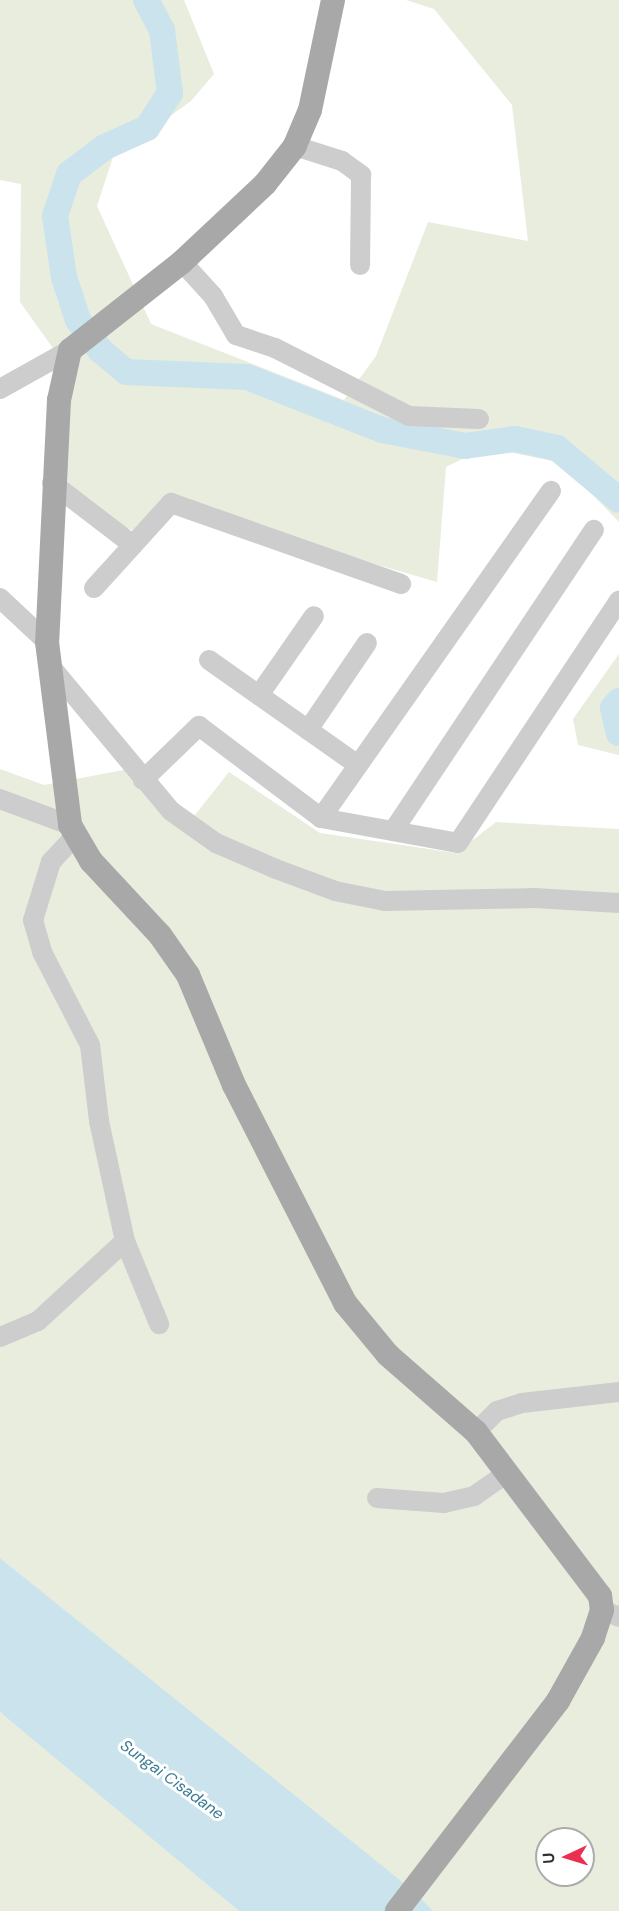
<!DOCTYPE html>
<style>
body{margin:0}
#map{position:relative;width:619px;height:1911px;overflow:hidden;background:#fff;font-family:"DM Sans",sans-serif}
div>[style]{position:absolute}
[style*='--x']{left:calc(var(--x)*1px);top:calc(var(--y)*1px);width:calc(var(--w)*1px);rotate:calc(var(--a)*1deg)}
.green>*{inset:0;background:#e8edde}
.water>*{inset:0;background:#cae3ed}
.river>*{height:26px;margin:-13px;padding:0 13px;transform-origin:13px;border-radius:13px;background:#cae3ed}
.minor>*{height:20px;margin:-10px;padding:0 10px;transform-origin:10px;border-radius:10px;background:#cdcdcd}
.major>*{height:24px;margin:-12px;padding:0 12px;transform-origin:12px;border-radius:12px;background:#a8a8a8}
span{translate:-50% -50%;white-space:nowrap;text-align:center;line-height:1.15;-webkit-text-stroke:6px #fff;paint-order:stroke}
.water-label{font-size:16px;color:#3b7c95;font-style:italic}
.north{position:absolute;left:535px;top:1827px;width:60px;height:60px;box-sizing:border-box;background:#fff;border:2px solid #acacac;border-radius:50%;rotate:266deg;font-size:16px;font-weight:700;line-height:24px;text-align:center;color:#303030}
.north::after{content:'';display:block;margin:auto;width:21px;height:27px;background:#ea2f51;clip-path:polygon(50% 0,100% 100%,50% 72%,0 100%)}
</style>
<div id="map">
<div class="green">
<div style="clip-path:polygon(0 0,184px 0,214px 74px,191px 101px,113px 157px,97px 206px,151px 324px,344px 400px,376px 356px,428px 222px,528px 241px,512px 105px,434px 9px,406px 0,619px 0,619px 522px,562px 463px,486px 447px,446px 467px,437px 582px,171px 505px,138px 533px,67px 499px,62px 361px,20px 302px,21px 184px,0 180px)"></div>
<div style="clip-path:polygon(619px 654px,619px 755px,578px 745px,573px 719px)"></div>
<div style="clip-path:polygon(evenodd,134px 768px,191px 820px,229px 772px,320px 833px,456px 853px,496px 822px,619px 829px,619px 1911px,433px 1911px,0 1558px,0 769px,44px 785px,134px 768px,547px 1839px,583px 1839px,583px 1875px,547px 1875px,547px 1839px)"></div>
<div style="clip-path:polygon(0 1712px,38px 1741px,239px 1911px,0 1911px)"></div>
</div>
<div class="water">
<div style="clip-path:polygon(0 1558px,411px 1889px,433px 1911px,239px 1911px,0 1712px)"></div>
</div>
<div class="river">
<div style="--x:146;--y:0;--w:34;--a:62"></div>
<div style="--x:162;--y:30;--w:64;--a:82.8"></div>
<div style="--x:170;--y:93;--w:42;--a:123.3"></div>
<div style="--x:147;--y:128;--w:46;--a:155.7"></div>
<div style="--x:105;--y:147;--w:45;--a:143.1"></div>
<div style="--x:69;--y:174;--w:44;--a:108.4"></div>
<div style="--x:55;--y:216;--w:62;--a:81.6"></div>
<div style="--x:64;--y:277;--w:45;--a:72"></div>
<div style="--x:78;--y:320;--w:37;--a:54"></div>
<div style="--x:100;--y:350;--w:34;--a:40"></div>
<div style="--x:126;--y:372;--w:121;--a:2.4"></div>
<div style="--x:247;--y:377;--w:145;--a:21.4"></div>
<div style="--x:382;--y:430;--w:85;--a:10.9"></div>
<div style="--x:465;--y:446;--w:50;--a:-8"></div>
<div style="--x:515;--y:439;--w:43;--a:12.1"></div>
<div style="--x:557;--y:448;--w:81;--a:40"></div>
<div style="--x:619;--y:701;--w:9;--a:131"></div>
<div style="--x:613;--y:708;--w:26;--a:77"></div>
</div>
<div class="minor">
<div style="--x:295;--y:146;--w:49;--a:17.7"></div>
<div style="--x:342;--y:161;--w:24;--a:36"></div>
<div style="--x:361;--y:175;--w:90;--a:90.6"></div>
<div style="--x:182;--y:262;--w:46;--a:47.6"></div>
<div style="--x:213;--y:296;--w:45;--a:59.5"></div>
<div style="--x:236;--y:335;--w:41;--a:18.4"></div>
<div style="--x:275;--y:348;--w:150;--a:26.9"></div>
<div style="--x:409;--y:416;--w:70;--a:2.5"></div>
<div style="--x:0;--y:389;--w:80;--a:-29.1"></div>
<div style="--x:52;--y:483;--w:102;--a:37.4"></div>
<div style="--x:94;--y:588;--w:115;--a:-47.8"></div>
<div style="--x:171;--y:503;--w:244;--a:19.4"></div>
<div style="--x:0;--y:598;--w:64;--a:43.1"></div>
<div style="--x:209;--y:660;--w:182;--a:35.2"></div>
<div style="--x:51;--y:667;--w:187;--a:50.2"></div>
<div style="--x:171;--y:811;--w:55;--a:35.4"></div>
<div style="--x:216;--y:843;--w:65;--a:23.4"></div>
<div style="--x:276;--y:869;--w:63;--a:20.4"></div>
<div style="--x:335;--y:891;--w:51;--a:11.3"></div>
<div style="--x:385;--y:901;--w:150;--a:-1.1"></div>
<div style="--x:535;--y:898;--w:84;--a:3.4"></div>
<div style="--x:259;--y:695;--w:96;--a:-55.2"></div>
<div style="--x:308;--y:730;--w:105;--a:-55.9"></div>
<div style="--x:143;--y:780;--w:78;--a:-44"></div>
<div style="--x:199;--y:726;--w:153;--a:37"></div>
<div style="--x:321;--y:818;--w:400;--a:-54.9"></div>
<div style="--x:0;--y:799;--w:75;--a:20.4"></div>
<div style="--x:321;--y:818;--w:139;--a:10.3"></div>
<div style="--x:458;--y:843;--w:291;--a:-56.4"></div>
<div style="--x:393;--y:831;--w:362;--a:-56.3"></div>
<div style="--x:76;--y:835;--w:37;--a:133"></div>
<div style="--x:51;--y:862;--w:61;--a:107.2"></div>
<div style="--x:33;--y:920;--w:33;--a:74"></div>
<div style="--x:42;--y:952;--w:105;--a:62.7"></div>
<div style="--x:90;--y:1045;--w:77;--a:83.2"></div>
<div style="--x:99;--y:1121;--w:123;--a:77.8"></div>
<div style="--x:125;--y:1241;--w:90;--a:67.7"></div>
<div style="--x:0;--y:1337;--w:41;--a:-22.8"></div>
<div style="--x:38;--y:1321;--w:118;--a:-42.6"></div>
<div style="--x:476;--y:1432;--w:30;--a:-45"></div>
<div style="--x:497;--y:1411;--w:26;--a:-18"></div>
<div style="--x:522;--y:1403;--w:98;--a:-6.5"></div>
<div style="--x:377;--y:1498;--w:67;--a:4.3"></div>
<div style="--x:444;--y:1503;--w:31;--a:-13"></div>
<div style="--x:474;--y:1496;--w:40;--a:-34.9"></div>
<div style="--x:602;--y:1610;--w:18;--a:22"></div>
</div>
<div class="major">
<div style="--x:333;--y:0;--w:112;--a:101.8"></div>
<div style="--x:310;--y:110;--w:39;--a:113"></div>
<div style="--x:295;--y:146;--w:48;--a:128.3"></div>
<div style="--x:265;--y:184;--w:114;--a:136.8"></div>
<div style="--x:182;--y:262;--w:142;--a:141.8"></div>
<div style="--x:70;--y:350;--w:51;--a:102.4"></div>
<div style="--x:59;--y:400;--w:242;--a:92.8"></div>
<div style="--x:47;--y:642;--w:184;--a:82.8"></div>
<div style="--x:70;--y:825;--w:42;--a:59.7"></div>
<div style="--x:91;--y:861;--w:101;--a:47"></div>
<div style="--x:160;--y:935;--w:49;--a:55"></div>
<div style="--x:188;--y:975;--w:119;--a:67.3"></div>
<div style="--x:234;--y:1085;--w:245;--a:63"></div>
<div style="--x:345;--y:1303;--w:67;--a:50.4"></div>
<div style="--x:388;--y:1355;--w:117;--a:41.2"></div>
<div style="--x:476;--y:1432;--w:206;--a:52.9"></div>
<div style="--x:600;--y:1596;--w:14;--a:82"></div>
<div style="--x:602;--y:1610;--w:29;--a:108"></div>
<div style="--x:593;--y:1638;--w:72;--a:119.1"></div>
<div style="--x:558;--y:1701;--w:265;--a:127.5"></div>
</div>
<div class="water-label">
<span style="left:172px;top:1780px;rotate:36deg">Sungai Cisadane</span>
</div>
<div class="north">U</div>
</div>
